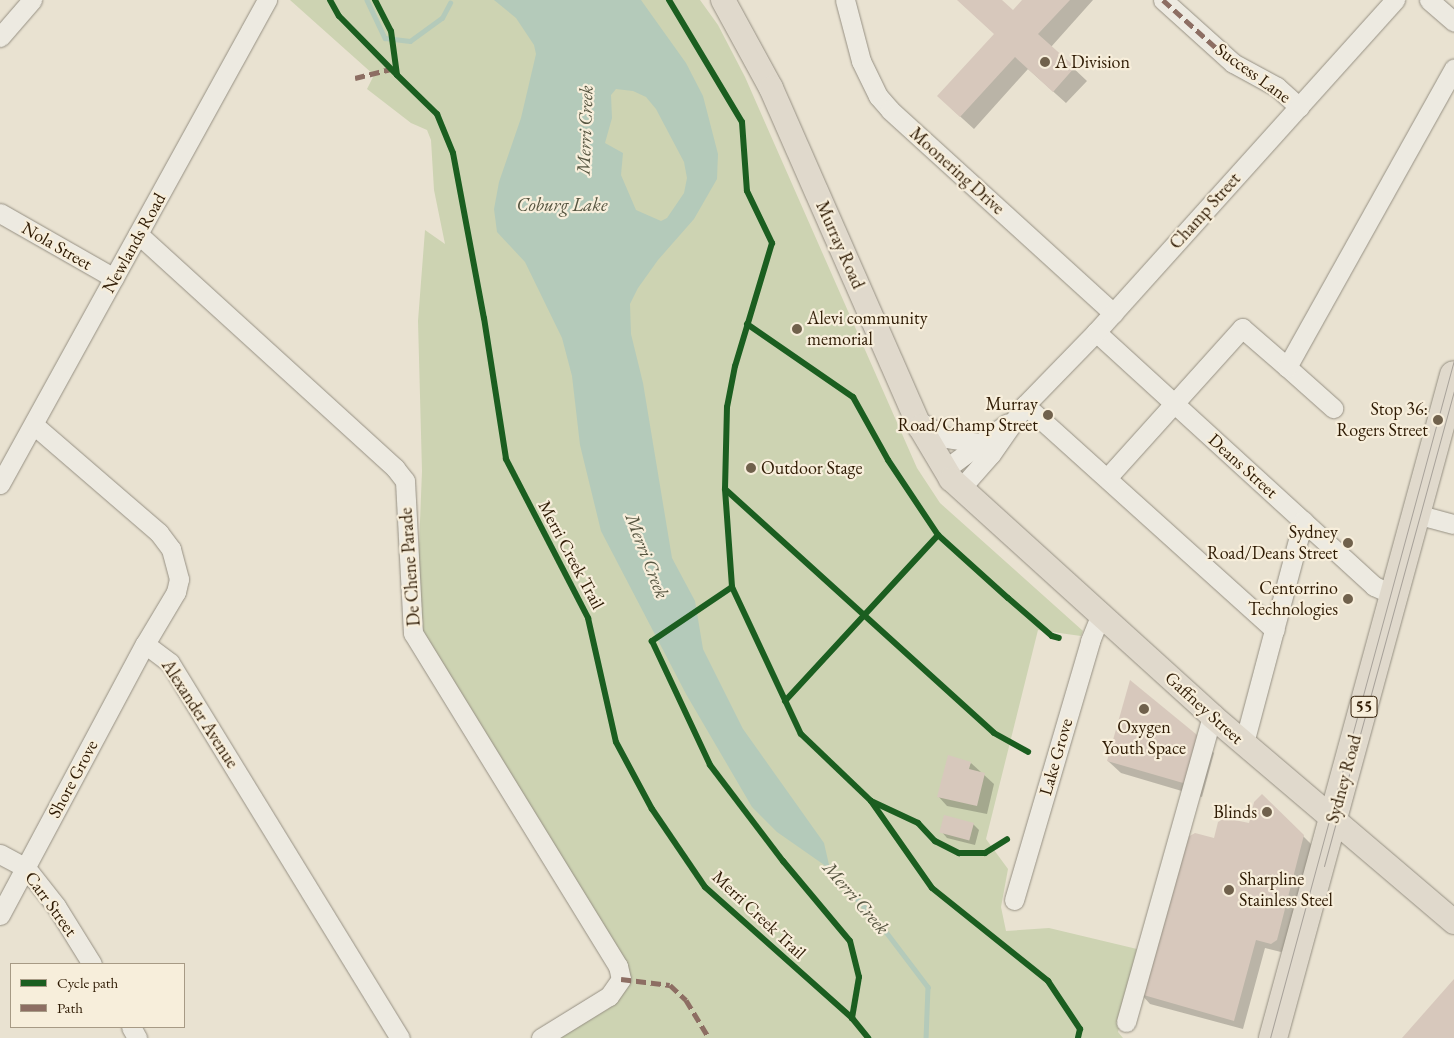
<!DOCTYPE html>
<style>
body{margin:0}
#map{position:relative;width:1454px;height:1038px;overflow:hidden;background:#e9e2d1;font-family:"EB Garamond",serif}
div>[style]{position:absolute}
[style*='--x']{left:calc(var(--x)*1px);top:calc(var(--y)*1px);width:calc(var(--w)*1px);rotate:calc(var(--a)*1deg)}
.green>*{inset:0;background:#cdd3b2}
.water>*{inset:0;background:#b4caba}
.shadow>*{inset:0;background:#0003}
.stream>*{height:4.5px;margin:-2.25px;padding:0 2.25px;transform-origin:2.25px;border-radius:2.25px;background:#b4caba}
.building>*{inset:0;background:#d7c8bc;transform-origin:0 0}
.roads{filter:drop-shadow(0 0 1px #969083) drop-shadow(0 0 1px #969083)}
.minor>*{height:19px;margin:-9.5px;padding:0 9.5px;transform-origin:9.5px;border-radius:9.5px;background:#edeae1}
.major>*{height:24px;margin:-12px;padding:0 12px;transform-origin:12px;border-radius:12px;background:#e0d9cc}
.highway>*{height:28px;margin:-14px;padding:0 14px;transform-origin:14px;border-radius:14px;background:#e0d9cc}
.tram>*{height:1px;margin:-0.5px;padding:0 0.5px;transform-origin:0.5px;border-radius:0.5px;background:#a8a29a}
.quiet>*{height:5px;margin-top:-2.5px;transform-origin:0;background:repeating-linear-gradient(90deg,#8d6e63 0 10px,transparent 0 15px)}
.cycleway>*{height:6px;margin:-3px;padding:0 3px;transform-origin:3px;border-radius:3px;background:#1b5e20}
.dots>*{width:14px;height:14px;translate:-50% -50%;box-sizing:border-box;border:2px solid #f7eedb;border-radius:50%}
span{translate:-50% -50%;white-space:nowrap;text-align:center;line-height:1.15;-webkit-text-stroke:4.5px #f7eedb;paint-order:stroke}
.shield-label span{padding:1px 4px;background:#f7eedb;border:1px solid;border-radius:4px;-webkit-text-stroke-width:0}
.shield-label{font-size:16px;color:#2f1b04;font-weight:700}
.poi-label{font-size:18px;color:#2f1b04}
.left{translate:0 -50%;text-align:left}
.right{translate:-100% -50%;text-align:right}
.street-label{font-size:18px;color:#2f1b04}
.water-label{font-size:19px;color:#565540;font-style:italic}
.legend{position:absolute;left:10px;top:963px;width:175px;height:65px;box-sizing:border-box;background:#f7eedb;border:1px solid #a79a85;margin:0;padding:6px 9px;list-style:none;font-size:15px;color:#2f1b04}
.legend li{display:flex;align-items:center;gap:10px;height:25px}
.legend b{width:25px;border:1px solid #a79a85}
</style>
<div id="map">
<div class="green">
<div style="clip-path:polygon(290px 0,700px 0,718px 25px,745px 77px,917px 468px,940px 503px,1083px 631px,1081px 636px,1038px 630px,986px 839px,1008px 869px,1001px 907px,1006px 931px,1049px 928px,1137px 949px,1118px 1032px,1123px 1038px,559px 1038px,608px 1009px,623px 991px,416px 623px,422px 471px,418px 321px,425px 230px,445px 244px,434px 190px,431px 140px,427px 130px,411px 123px,367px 89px,374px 75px)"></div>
</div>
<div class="water">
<div style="clip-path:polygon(evenodd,494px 0,641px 0,686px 63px,703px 96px,718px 154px,717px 179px,694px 219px,658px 260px,638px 288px,630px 304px,631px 334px,643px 383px,672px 558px,695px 601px,703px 649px,743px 729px,824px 843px,830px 869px,777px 832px,752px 807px,686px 694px,601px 531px,580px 445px,572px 376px,562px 338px,525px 262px,497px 232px,494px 209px,499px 182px,521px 118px,536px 54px,534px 45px,516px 18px,494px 0,616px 89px,633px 91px,646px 97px,656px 109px,684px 162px,687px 178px,684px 193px,667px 218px,661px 221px,636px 210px,621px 175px,623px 153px,605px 143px,612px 118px,611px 95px,616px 89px)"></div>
</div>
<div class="shadow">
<div style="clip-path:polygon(958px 0,1000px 0,1013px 12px,1024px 0,1093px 0,1051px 47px,1087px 81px,1066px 103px,1028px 69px,974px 129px,952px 109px,995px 34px)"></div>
<div style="clip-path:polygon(1201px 740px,1214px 753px,1202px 797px,1121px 773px,1108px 761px)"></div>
<div style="clip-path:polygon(971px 763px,994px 784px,987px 814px,947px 806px,938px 796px)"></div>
<div style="clip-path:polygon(1262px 795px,1313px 846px,1286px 949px,1281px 952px,1265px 948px,1243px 1029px,1150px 1004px,1141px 994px,1215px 839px,1250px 824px)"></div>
<div style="clip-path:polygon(973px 824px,979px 830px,975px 845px,947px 838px,941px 831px)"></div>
</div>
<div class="stream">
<div style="--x:367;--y:0;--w:42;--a:64.7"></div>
<div style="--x:385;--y:38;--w:25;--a:7"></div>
<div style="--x:410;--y:41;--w:39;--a:-36"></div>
<div style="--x:442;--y:18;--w:17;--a:-62"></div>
<div style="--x:827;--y:866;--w:80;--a:47.5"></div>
<div style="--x:881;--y:925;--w:78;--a:52.8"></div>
<div style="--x:928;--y:987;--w:51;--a:92.2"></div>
</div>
<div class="building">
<div style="clip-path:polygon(957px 0,1002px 0,1013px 10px,1022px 0,1070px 0,1038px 34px,1075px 67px,1053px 92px,1015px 57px,960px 117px,937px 96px,994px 34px)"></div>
<div style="clip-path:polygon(1130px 680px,1202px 739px,1190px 785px,1107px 761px)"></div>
<div style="clip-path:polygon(948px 755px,971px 762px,969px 769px,985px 773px,977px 806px,937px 797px)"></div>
<div style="clip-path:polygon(1262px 794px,1304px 835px,1277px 940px,1271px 944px,1256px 940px,1234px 1021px,1140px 994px,1181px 841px,1195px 833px,1214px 838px,1218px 822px,1225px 818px,1249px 823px,1254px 802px)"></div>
<div style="left:944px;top:815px;width:31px;height:18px;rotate:15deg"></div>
<div style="clip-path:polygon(1454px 979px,1454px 1038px,1402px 1038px)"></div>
</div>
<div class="roads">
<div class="minor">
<div style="--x:845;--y:0;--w:63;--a:75.3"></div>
<div style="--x:861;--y:61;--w:39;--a:64"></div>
<div style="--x:878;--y:96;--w:18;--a:49"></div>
<div style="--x:890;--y:110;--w:302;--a:42.3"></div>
<div style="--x:1163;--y:0;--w:94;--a:42"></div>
<div style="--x:1233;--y:63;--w:50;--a:28.6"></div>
<div style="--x:1277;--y:87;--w:30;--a:42"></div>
<div style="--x:1429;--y:0;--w:33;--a:41"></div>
<div style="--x:0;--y:37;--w:49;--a:-49.1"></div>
<div style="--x:0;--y:213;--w:131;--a:29.7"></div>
<div style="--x:138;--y:234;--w:348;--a:42.3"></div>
<div style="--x:395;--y:468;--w:16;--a:52"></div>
<div style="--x:405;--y:481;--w:152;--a:87"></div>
<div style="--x:413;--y:633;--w:391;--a:58.4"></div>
<div style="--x:618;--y:966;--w:13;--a:77"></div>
<div style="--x:621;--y:979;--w:21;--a:125"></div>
<div style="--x:609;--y:996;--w:80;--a:148.3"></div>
<div style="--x:1096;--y:332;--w:377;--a:42.4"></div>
<div style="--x:1374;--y:586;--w:22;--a:24"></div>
<div style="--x:1287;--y:367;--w:62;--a:41.7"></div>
<div style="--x:1025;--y:405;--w:336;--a:42"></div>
<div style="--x:917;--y:420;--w:35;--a:31"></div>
<div style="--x:947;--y:438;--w:31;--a:9"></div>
<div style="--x:34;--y:425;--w:165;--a:40.8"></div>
<div style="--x:159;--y:533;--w:20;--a:53"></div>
<div style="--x:171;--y:549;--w:31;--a:75"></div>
<div style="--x:179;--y:579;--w:13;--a:103"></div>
<div style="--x:176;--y:592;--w:61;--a:120.8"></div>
<div style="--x:145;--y:644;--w:31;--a:37"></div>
<div style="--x:170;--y:663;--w:440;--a:58.5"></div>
<div style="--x:944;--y:470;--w:79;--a:-36.3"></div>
<div style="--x:1107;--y:478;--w:202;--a:-48"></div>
<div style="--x:1242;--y:328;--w:60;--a:40.9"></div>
<div style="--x:1287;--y:367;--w:342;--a:-60.8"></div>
<div style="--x:0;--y:484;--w:553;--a:-61.12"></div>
<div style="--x:961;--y:488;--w:45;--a:-48.6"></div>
<div style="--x:991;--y:454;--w:60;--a:-55.2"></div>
<div style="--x:1025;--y:405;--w:102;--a:-45.8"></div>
<div style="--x:1096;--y:332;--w:447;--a:-48"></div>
<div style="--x:1416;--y:514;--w:39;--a:15"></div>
<div style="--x:1244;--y:743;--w:230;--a:-75.1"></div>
<div style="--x:0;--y:854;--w:30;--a:28"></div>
<div style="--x:26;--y:868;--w:48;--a:51.7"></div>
<div style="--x:56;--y:906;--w:68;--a:58.2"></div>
<div style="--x:1014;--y:900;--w:270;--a:-73.6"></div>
<div style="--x:1090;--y:641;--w:27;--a:-68"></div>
<div style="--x:0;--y:915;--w:307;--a:-61.9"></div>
<div style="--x:1126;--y:1022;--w:318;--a:-74.3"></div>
<div style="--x:131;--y:1027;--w:13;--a:61"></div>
</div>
<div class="major">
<div style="--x:723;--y:0;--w:100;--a:61.4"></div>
<div style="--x:771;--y:88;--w:370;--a:66.3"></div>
<div style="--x:920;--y:427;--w:61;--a:59.2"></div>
<div style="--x:951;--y:479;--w:353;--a:42.2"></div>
<div style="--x:1212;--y:716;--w:318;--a:40.4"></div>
</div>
<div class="highway">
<div style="--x:1273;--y:1038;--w:687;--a:-74.73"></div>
</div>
</div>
<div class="tram">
<div style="--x:1324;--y:866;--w:492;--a:-74.7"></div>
<div style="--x:1270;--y:1038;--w:703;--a:-74.82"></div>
</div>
<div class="quiet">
<div style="--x:1163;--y:0;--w:94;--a:42"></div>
<div style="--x:355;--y:78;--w:36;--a:-14"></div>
<div style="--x:621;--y:979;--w:49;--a:7"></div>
<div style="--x:670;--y:985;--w:22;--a:43"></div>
<div style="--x:686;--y:1000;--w:44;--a:58.8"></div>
</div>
<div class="cycleway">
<div style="--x:330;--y:0;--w:18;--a:61"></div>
<div style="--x:339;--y:16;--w:83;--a:45.5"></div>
<div style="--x:375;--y:0;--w:35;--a:63"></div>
<div style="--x:391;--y:31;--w:44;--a:82.2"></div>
<div style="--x:397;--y:75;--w:56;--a:44.3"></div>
<div style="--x:437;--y:114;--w:42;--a:67.7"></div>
<div style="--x:453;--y:153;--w:168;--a:79.4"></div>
<div style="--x:484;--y:318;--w:143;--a:81.1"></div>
<div style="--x:506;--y:459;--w:179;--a:62.7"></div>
<div style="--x:588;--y:618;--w:127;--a:77.3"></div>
<div style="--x:616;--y:742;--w:76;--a:61.8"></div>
<div style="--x:652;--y:809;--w:94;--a:55.8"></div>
<div style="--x:705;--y:887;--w:197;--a:41.7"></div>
<div style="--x:852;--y:1018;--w:26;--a:51"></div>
<div style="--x:669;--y:0;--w:142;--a:59.1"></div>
<div style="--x:742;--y:122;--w:69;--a:85.9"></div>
<div style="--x:747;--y:191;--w:58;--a:64.3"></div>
<div style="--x:772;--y:243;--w:128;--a:106.7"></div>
<div style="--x:735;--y:366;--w:42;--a:101"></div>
<div style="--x:727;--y:407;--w:82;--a:91.4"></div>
<div style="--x:725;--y:489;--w:98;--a:85.9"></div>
<div style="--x:732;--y:587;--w:162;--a:64.9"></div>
<div style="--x:801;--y:734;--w:97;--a:43.7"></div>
<div style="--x:871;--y:801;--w:106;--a:55"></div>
<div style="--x:932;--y:888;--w:149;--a:38.7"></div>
<div style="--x:1048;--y:981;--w:58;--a:56.3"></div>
<div style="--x:1080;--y:1029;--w:9;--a:103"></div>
<div style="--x:747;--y:324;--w:129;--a:34.6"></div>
<div style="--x:853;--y:397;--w:72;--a:60.9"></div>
<div style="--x:888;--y:460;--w:90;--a:56.3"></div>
<div style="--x:938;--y:535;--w:94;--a:42"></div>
<div style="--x:1008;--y:598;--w:58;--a:40.8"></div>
<div style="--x:1052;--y:636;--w:7;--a:16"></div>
<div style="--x:725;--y:489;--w:363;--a:42.2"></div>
<div style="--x:994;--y:733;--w:39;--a:29"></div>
<div style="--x:732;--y:587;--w:97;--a:146"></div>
<div style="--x:652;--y:641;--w:137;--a:64.9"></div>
<div style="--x:710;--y:765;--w:121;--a:52.8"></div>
<div style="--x:783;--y:861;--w:104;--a:50.1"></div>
<div style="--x:850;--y:941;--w:37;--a:76"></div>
<div style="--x:859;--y:977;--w:42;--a:99.7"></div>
<div style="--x:785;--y:701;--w:226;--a:-47.3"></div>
<div style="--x:871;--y:801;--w:52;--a:25.1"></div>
<div style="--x:918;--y:823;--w:25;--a:47"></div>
<div style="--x:935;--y:841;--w:27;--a:27"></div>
<div style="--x:959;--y:853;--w:26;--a:0"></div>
<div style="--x:985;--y:853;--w:26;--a:-32"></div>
</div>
<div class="dots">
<div style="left:1045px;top:62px;background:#70614c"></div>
<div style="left:797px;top:329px;background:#70614c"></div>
<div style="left:1048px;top:415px;background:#70614c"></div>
<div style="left:1438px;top:420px;background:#70614c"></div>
<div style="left:751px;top:468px;background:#70614c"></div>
<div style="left:1348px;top:543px;background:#70614c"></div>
<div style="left:1348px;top:599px;background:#70614c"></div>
<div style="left:1144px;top:709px;background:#70614c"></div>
<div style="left:1267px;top:812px;background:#70614c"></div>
<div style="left:1229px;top:890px;background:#70614c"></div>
</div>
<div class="shield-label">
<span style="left:1364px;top:707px">55</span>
</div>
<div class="poi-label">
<span class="left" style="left:1055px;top:62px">A Division</span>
<span class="left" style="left:807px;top:329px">Alevi community<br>memorial</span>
<span class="right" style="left:1038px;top:415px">Murray<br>Road/Champ Street</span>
<span class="right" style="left:1428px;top:420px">Stop 36:<br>Rogers Street</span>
<span class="left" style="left:761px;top:468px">Outdoor Stage</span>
<span class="right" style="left:1338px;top:543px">Sydney<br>Road/Deans Street</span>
<span class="right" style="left:1338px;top:599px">Centorrino<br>Technologies</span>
<span style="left:1144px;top:738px">Oxygen<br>Youth Space</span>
<span class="right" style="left:1257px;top:812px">Blinds</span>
<span class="left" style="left:1239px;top:890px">Sharpline<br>Stainless Steel</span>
</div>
<div class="street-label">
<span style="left:1253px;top:73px;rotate:36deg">Success Lane</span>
<span style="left:957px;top:171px;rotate:42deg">Moonering Drive</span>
<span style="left:1205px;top:211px;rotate:-48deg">Champ Street</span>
<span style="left:134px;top:243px;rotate:-61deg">Newlands Road</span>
<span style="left:840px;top:245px;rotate:66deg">Murray Road</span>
<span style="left:57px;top:246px;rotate:30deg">Nola Street</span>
<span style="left:1243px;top:466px;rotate:42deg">Deans Street</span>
<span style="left:571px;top:555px;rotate:62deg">Merri Creek Trail</span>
<span style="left:410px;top:567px;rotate:-94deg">De Chene Parade</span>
<span style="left:1204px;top:708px;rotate:42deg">Gaffney Street</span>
<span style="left:200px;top:714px;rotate:57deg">Alexander Avenue</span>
<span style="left:1056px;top:757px;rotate:-74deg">Lake Grove</span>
<span style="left:73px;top:779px;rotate:-62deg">Shore Grove</span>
<span style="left:1344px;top:779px;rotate:-75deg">Sydney Road</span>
<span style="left:51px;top:904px;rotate:54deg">Carr Street</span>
<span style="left:759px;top:915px;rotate:43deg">Merri Creek Trail</span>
</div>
<div class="water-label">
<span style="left:585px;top:130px;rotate:-88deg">Merri Creek</span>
<span style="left:562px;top:205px">Coburg Lake</span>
<span style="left:647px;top:556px;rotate:69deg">Merri Creek</span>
<span style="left:856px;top:898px;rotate:49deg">Merri Creek</span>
</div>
<ul class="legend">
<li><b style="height:6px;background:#1b5e20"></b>Cycle path</li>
<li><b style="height:6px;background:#8d6e63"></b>Path</li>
</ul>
</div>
